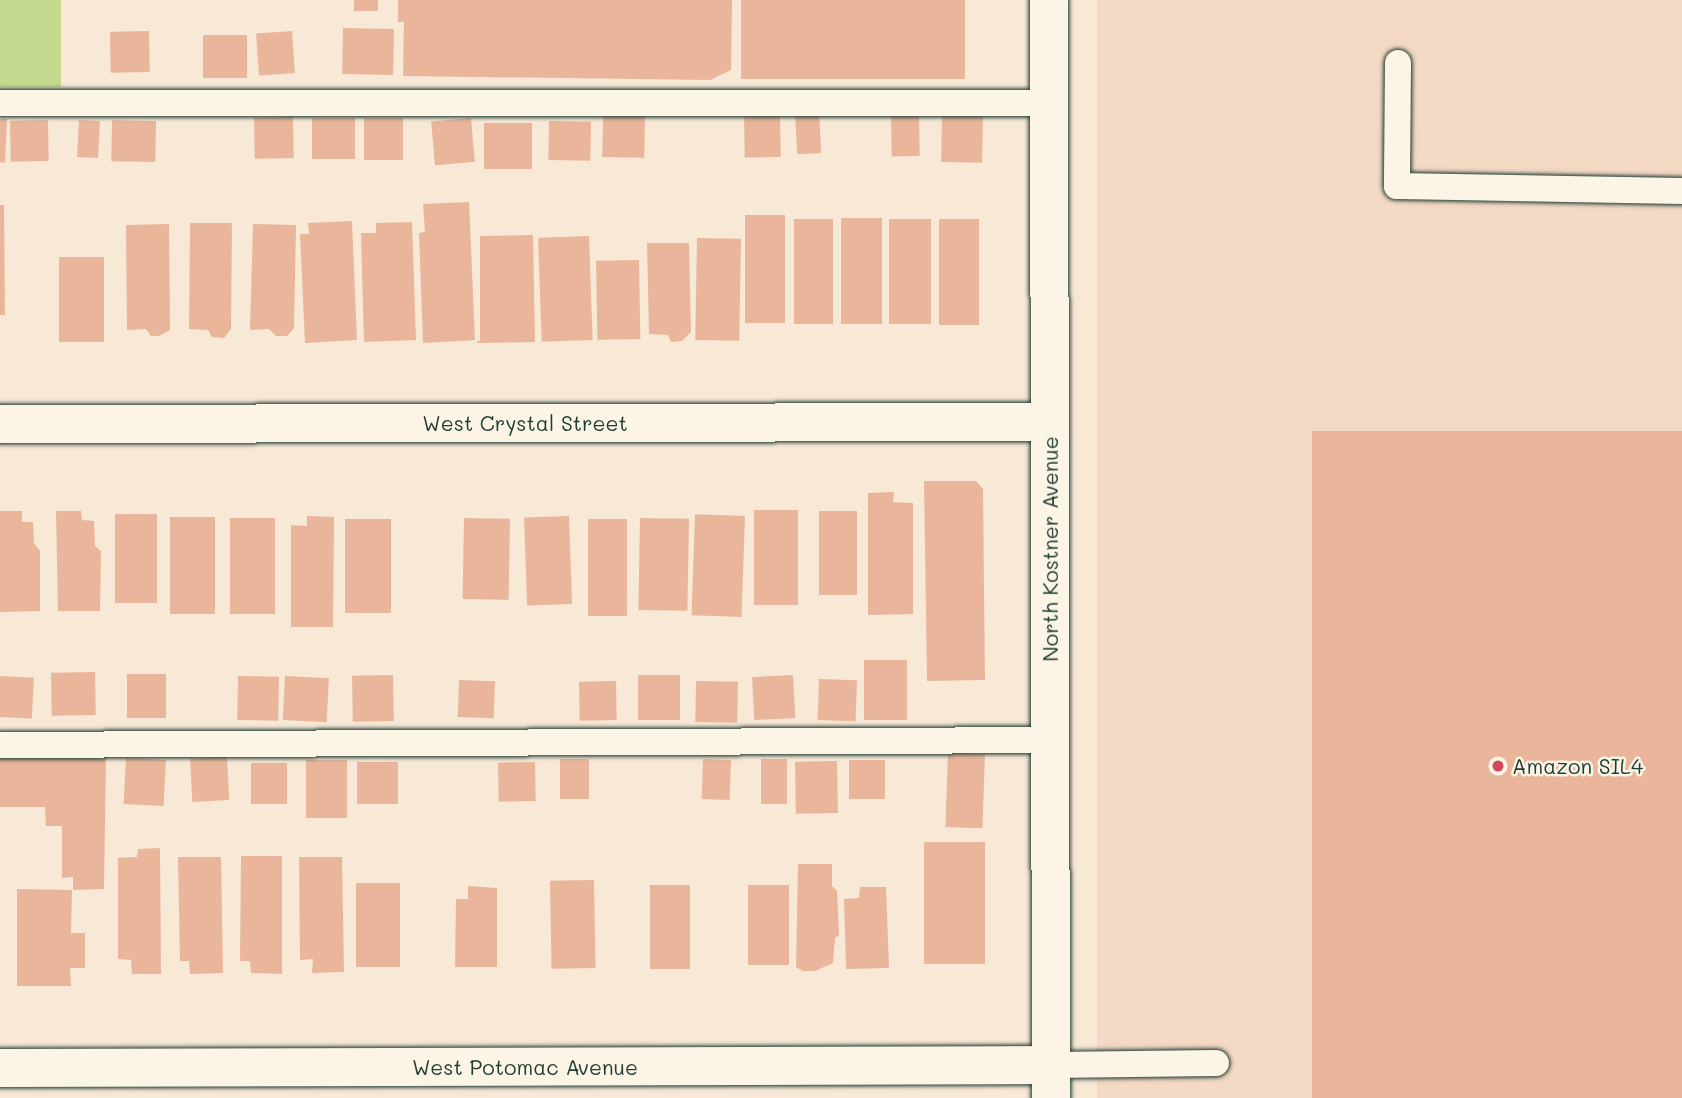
<!DOCTYPE html>
<style>
body{margin:0}
#map{position:relative;width:1682px;height:1098px;overflow:hidden;background:#f8e8d6;font-family:Mali,sans-serif}
div>[style]{position:absolute}
[style*='--x']{left:calc(var(--x)*1px);top:calc(var(--y)*1px);width:calc(var(--w)*1px);rotate:calc(var(--a)*1deg)}
.built>*{inset:0;background:#f4d9c4;transform-origin:0 0}
.green>*{inset:0;background:#c6da8f;transform-origin:0 0}
.building>*{inset:0;background:#e9b69b;transform-origin:0 0}
.roads{filter:drop-shadow(0 0 2px #1f3d34) drop-shadow(0 0 2px #1f3d34)}
.service>*{height:26px;margin:-13px;padding:0 13px;transform-origin:13px;border-radius:13px;background:#fcf5e5}
.minor>*{height:38px;margin:-19px;padding:0 19px;transform-origin:19px;border-radius:19px;background:#fcf5e5}
.tertiary>*{height:38px;margin:-19px;padding:0 19px;transform-origin:19px;border-radius:19px;background:#fcf5e5}
.dots>*{width:19px;height:19px;translate:-50% -50%;box-sizing:border-box;border:4px solid #fcf5e5;border-radius:50%}
span{translate:-50% -50%;white-space:nowrap;text-align:center;line-height:1.15;-webkit-text-stroke:5px #fcf5e5;paint-order:stroke}
.street-label{font-size:21px;color:#1f3d34}
.poi-label{font-size:21px;color:#1f3d34}
.left{translate:0 -50%;text-align:left}
</style>
<div id="map">
<div class="built">
<div style="left:1097px;top:0;width:585px;height:1098px"></div>
</div>
<div class="green">
<div style="left:0;top:0;width:61px;height:87px"></div>
</div>
<div class="building">
<div style="left:354px;top:0;width:24px;height:11px"></div>
<div style="clip-path:polygon(398px 0,732px 0,731px 70px,710px 80px,403px 76px,404px 22px,398px 22px)"></div>
<div style="left:741px;top:0;width:224px;height:79px"></div>
<div style="left:343px;top:28px;width:51px;height:46px;rotate:1deg"></div>
<div style="left:149px;top:31px;width:41px;height:39px;rotate:89deg"></div>
<div style="left:292px;top:31px;width:42px;height:36px;rotate:86deg"></div>
<div style="left:247px;top:35px;width:43px;height:44px;rotate:90deg"></div>
<div style="left:819px;top:111px;width:42px;height:24px;rotate:87deg"></div>
<div style="left:942px;top:113px;width:41px;height:49px;rotate:1deg"></div>
<div style="left:919px;top:114px;width:42px;height:28px;rotate:89deg"></div>
<div style="left:603px;top:115px;width:42px;height:42px;rotate:1deg"></div>
<div style="left:780px;top:115px;width:42px;height:36px;rotate:89deg"></div>
<div style="left:293px;top:117px;width:41px;height:39px;rotate:89deg"></div>
<div style="left:312px;top:118px;width:43px;height:41px"></div>
<div style="left:403px;top:118px;width:42px;height:39px;rotate:90deg"></div>
<div style="left:471px;top:118px;width:44px;height:40px;rotate:85deg"></div>
<div style="clip-path:polygon(0 119px,7px 119px,5px 163px,0 162px)"></div>
<div style="left:48px;top:120px;width:41px;height:38px;rotate:89deg"></div>
<div style="left:79px;top:120px;width:21px;height:37px;rotate:3deg"></div>
<div style="left:156px;top:121px;width:41px;height:44px;rotate:91deg"></div>
<div style="left:549px;top:121px;width:42px;height:39px;rotate:1deg"></div>
<div style="left:484px;top:123px;width:48px;height:46px"></div>
<div style="clip-path:polygon(469px 202px,475px 340px,423px 343px,419px 233px,425px 232px,423px 204px)"></div>
<div style="clip-path:polygon(0 205px,4px 205px,5px 315px,0 315px)"></div>
<div style="left:745px;top:215px;width:40px;height:108px"></div>
<div style="left:841px;top:218px;width:41px;height:106px"></div>
<div style="left:794px;top:219px;width:39px;height:105px"></div>
<div style="left:889px;top:219px;width:42px;height:105px"></div>
<div style="left:939px;top:219px;width:40px;height:106px"></div>
<div style="clip-path:polygon(352px 221px,357px 340px,305px 343px,300px 234px,309px 234px,308px 223px)"></div>
<div style="clip-path:polygon(412px 222px,416px 340px,364px 342px,361px 233px,376px 233px,376px 223px)"></div>
<div style="clip-path:polygon(190px 223px,232px 223px,231px 329px,224px 338px,212px 337px,208px 330px,189px 329px)"></div>
<div style="clip-path:polygon(169px 224px,170px 330px,159px 336px,151px 336px,146px 329px,127px 330px,126px 225px)"></div>
<div style="clip-path:polygon(253px 224px,296px 225px,294px 328px,287px 336px,276px 336px,269px 329px,250px 330px)"></div>
<div style="clip-path:polygon(533px 235px,535px 342px,476px 343px,480px 340px,480px 236px)"></div>
<div style="left:589px;top:236px;width:104px;height:51px;rotate:88deg"></div>
<div style="left:697px;top:238px;width:44px;height:102px;rotate:1deg"></div>
<div style="clip-path:polygon(647px 243px,689px 243px,691px 332px,682px 341px,671px 342px,668px 335px,649px 334px)"></div>
<div style="left:59px;top:257px;width:45px;height:85px"></div>
<div style="left:639px;top:260px;width:79px;height:43px;rotate:89deg"></div>
<div style="left:1312px;top:431px;width:370px;height:667px"></div>
<div style="clip-path:polygon(924px 481px,976px 481px,983px 489px,985px 680px,927px 681px)"></div>
<div style="clip-path:polygon(894px 492px,893px 502px,913px 503px,913px 614px,868px 615px,868px 493px)"></div>
<div style="left:754px;top:510px;width:44px;height:95px"></div>
<div style="clip-path:polygon(0 511px,22px 511px,22px 522px,33px 522px,34px 543px,40px 551px,40px 611px,0 612px)"></div>
<div style="clip-path:polygon(56px 511px,81px 511px,82px 520px,94px 521px,95px 546px,101px 551px,100px 611px,58px 611px)"></div>
<div style="left:819px;top:511px;width:38px;height:84px"></div>
<div style="left:157px;top:514px;width:89px;height:42px;rotate:90deg"></div>
<div style="clip-path:polygon(307px 516px,334px 517px,333px 627px,291px 627px,291px 525px,307px 526px)"></div>
<div style="left:569px;top:516px;width:88px;height:45px;rotate:88deg"></div>
<div style="left:745px;top:516px;width:101px;height:50px;rotate:92deg"></div>
<div style="left:170px;top:517px;width:45px;height:97px"></div>
<div style="left:230px;top:518px;width:45px;height:96px"></div>
<div style="left:464px;top:518px;width:46px;height:81px;rotate:1deg"></div>
<div style="left:640px;top:518px;width:49px;height:92px;rotate:1deg"></div>
<div style="left:391px;top:519px;width:94px;height:46px;rotate:90deg"></div>
<div style="left:588px;top:519px;width:39px;height:97px"></div>
<div style="left:864px;top:660px;width:43px;height:60px"></div>
<div style="left:95px;top:672px;width:43px;height:44px;rotate:89deg"></div>
<div style="left:127px;top:674px;width:39px;height:44px"></div>
<div style="left:393px;top:675px;width:46px;height:41px;rotate:89deg"></div>
<div style="left:638px;top:675px;width:42px;height:45px"></div>
<div style="left:793px;top:675px;width:43px;height:41px;rotate:87deg"></div>
<div style="left:0;top:676px;width:34px;height:41px;rotate:3deg"></div>
<div style="left:238px;top:676px;width:41px;height:44px;rotate:1deg"></div>
<div style="left:285px;top:676px;width:44px;height:44px;rotate:3deg"></div>
<div style="left:819px;top:679px;width:38px;height:41px;rotate:2deg"></div>
<div style="left:459px;top:680px;width:36px;height:37px;rotate:2deg"></div>
<div style="left:616px;top:681px;width:39px;height:37px;rotate:89deg"></div>
<div style="left:696px;top:681px;width:42px;height:41px;rotate:1deg"></div>
<div style="left:948px;top:753px;width:37px;height:74px;rotate:2deg"></div>
<div style="clip-path:polygon(0 755px,106px 756px,104px 889px,73px 890px,73px 877px,62px 878px,62px 826px,46px 826px,45px 807px,0 807px)"></div>
<div style="left:227px;top:757px;width:43px;height:37px;rotate:87deg"></div>
<div style="left:126px;top:758px;width:40px;height:46px;rotate:3deg"></div>
<div style="left:560px;top:759px;width:29px;height:40px"></div>
<div style="left:703px;top:759px;width:28px;height:40px;rotate:2deg"></div>
<div style="left:761px;top:759px;width:26px;height:45px"></div>
<div style="left:347px;top:760px;width:58px;height:41px;rotate:90deg"></div>
<div style="left:885px;top:760px;width:39px;height:36px;rotate:90deg"></div>
<div style="left:837px;top:761px;width:52px;height:42px;rotate:89deg"></div>
<div style="left:357px;top:762px;width:41px;height:42px"></div>
<div style="left:535px;top:762px;width:39px;height:37px;rotate:89deg"></div>
<div style="left:251px;top:763px;width:36px;height:41px"></div>
<div style="left:985px;top:842px;width:122px;height:61px;rotate:90deg"></div>
<div style="clip-path:polygon(160px 848px,161px 974px,132px 974px,131px 960px,118px 959px,118px 858px,137px 857px,138px 849px)"></div>
<div style="clip-path:polygon(241px 856px,282px 856px,282px 974px,251px 973px,250px 961px,240px 961px)"></div>
<div style="clip-path:polygon(178px 857px,221px 857px,223px 973px,190px 974px,189px 961px,180px 961px)"></div>
<div style="clip-path:polygon(299px 857px,342px 857px,344px 972px,312px 973px,313px 959px,300px 960px)"></div>
<div style="clip-path:polygon(798px 864px,832px 864px,832px 886px,837px 891px,839px 935px,835px 938px,833px 963px,815px 971px,803px 971px,796px 967px)"></div>
<div style="left:594px;top:880px;width:88px;height:44px;rotate:89deg"></div>
<div style="left:356px;top:883px;width:44px;height:84px"></div>
<div style="left:650px;top:885px;width:40px;height:84px"></div>
<div style="left:748px;top:885px;width:41px;height:80px"></div>
<div style="clip-path:polygon(468px 886px,497px 888px,497px 967px,455px 967px,456px 899px,468px 899px)"></div>
<div style="clip-path:polygon(860px 887px,886px 887px,889px 968px,846px 969px,844px 899px,859px 898px)"></div>
<div style="clip-path:polygon(17px 889px,72px 890px,71px 933px,85px 933px,85px 968px,70px 968px,71px 986px,17px 986px)"></div>
</div>
<div class="roads">
<div class="service">
<div style="--x:1398;--y:63;--w:123;--a:90.5"></div>
<div style="--x:1397;--y:186;--w:285;--a:1"></div>
<div style="--x:0;--y:103;--w:1049;--a:0"></div>
<div style="--x:0;--y:745;--w:1050;--a:-0.27"></div>
<div style="--x:1051;--y:1065;--w:165;--a:-0.7"></div>
</div>
<div class="minor">
<div style="--x:0;--y:424;--w:1050;--a:-0.11"></div>
<div style="--x:0;--y:1068;--w:1051;--a:-0.16"></div>
</div>
<div class="tertiary">
<div style="--x:1049;--y:0;--w:1098;--a:89.9"></div>
</div>
</div>
<div class="dots">
<div style="left:1498px;top:766px;background:#d1495b"></div>
</div>
<div class="street-label">
<span style="left:525px;top:423px">West Crystal Street</span>
<span style="left:1050px;top:549px;rotate:-90deg">North Kostner Avenue</span>
<span style="left:525px;top:1067px">West Potomac Avenue</span>
</div>
<div class="poi-label">
<span class="left" style="left:1512px;top:766px">Amazon SIL4</span>
</div>
</div>
